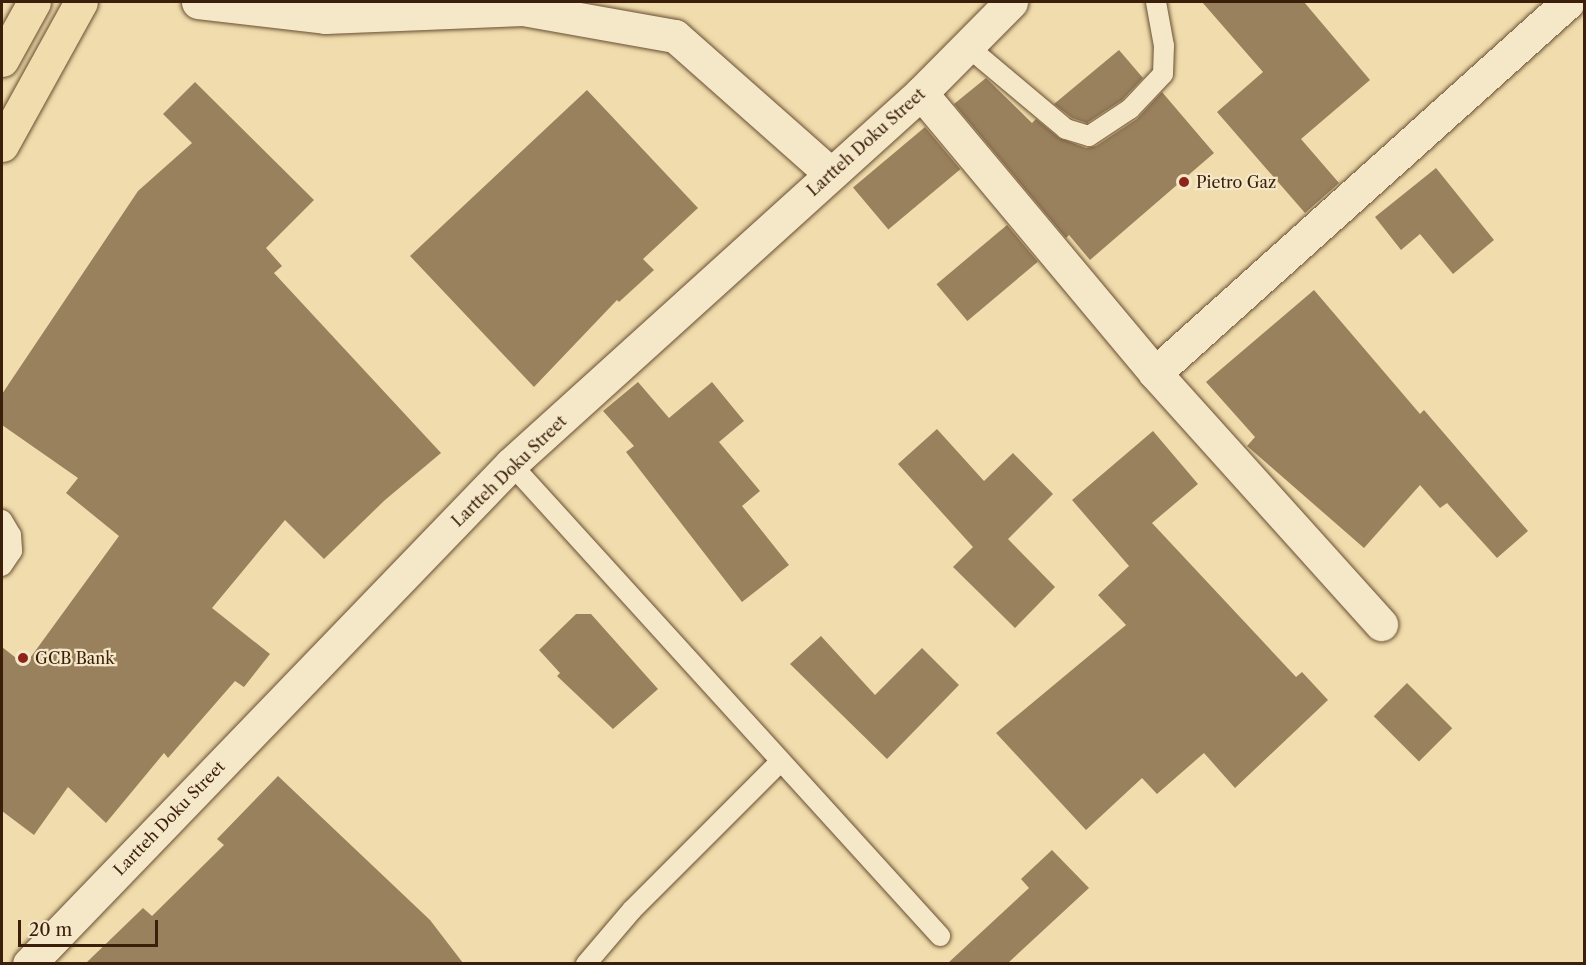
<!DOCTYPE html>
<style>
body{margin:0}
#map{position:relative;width:1586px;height:965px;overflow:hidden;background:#f0dcac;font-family:"Libre Caslon Text",serif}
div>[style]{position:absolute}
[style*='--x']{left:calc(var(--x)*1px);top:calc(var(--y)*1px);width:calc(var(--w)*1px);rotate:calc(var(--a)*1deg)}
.building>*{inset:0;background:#9a815e;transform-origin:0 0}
.roads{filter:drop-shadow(0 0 2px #694e32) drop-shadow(0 0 2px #694e32)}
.lane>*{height:20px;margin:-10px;padding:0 10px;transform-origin:10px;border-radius:10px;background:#f5e8c9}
.street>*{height:33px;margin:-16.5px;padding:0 16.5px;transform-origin:16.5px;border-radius:16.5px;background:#f5e8c9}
.primary>*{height:33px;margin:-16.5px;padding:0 16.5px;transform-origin:16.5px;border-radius:16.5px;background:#f0dcac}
.dots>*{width:16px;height:16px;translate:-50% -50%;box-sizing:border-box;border:3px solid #f5e8c9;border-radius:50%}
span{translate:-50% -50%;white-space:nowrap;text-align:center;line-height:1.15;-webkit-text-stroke:4.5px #f5e8c9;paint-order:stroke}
.street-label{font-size:16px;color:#3c1f0a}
.poi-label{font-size:16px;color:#3c1f0a}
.left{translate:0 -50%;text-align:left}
.frame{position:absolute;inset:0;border:3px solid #3c1f0a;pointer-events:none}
.scale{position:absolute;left:18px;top:920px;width:140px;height:27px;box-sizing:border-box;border:3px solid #3c1f0a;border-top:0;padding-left:8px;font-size:18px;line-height:21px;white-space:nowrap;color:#3c1f0a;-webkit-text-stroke:4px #f5e8c9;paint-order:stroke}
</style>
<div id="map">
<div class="building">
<div style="clip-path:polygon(1202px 2px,1304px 2px,1370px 80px,1301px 139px,1339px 183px,1305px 213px,1217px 112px,1263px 72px)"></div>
<div style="clip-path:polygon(1119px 50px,1143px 78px,1122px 100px,1087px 123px,1072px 118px,1054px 104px)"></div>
<div style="clip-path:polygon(986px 78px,1032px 123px,1036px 119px,1059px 138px,1086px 148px,1096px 146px,1137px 119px,1162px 92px,1214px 153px,1090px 260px,1069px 235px,1066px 238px,954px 104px)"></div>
<div style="clip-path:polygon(195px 82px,314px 200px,266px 248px,282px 266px,274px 273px,441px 453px,385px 500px,324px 559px,285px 520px,212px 608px,270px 654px,244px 687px,235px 681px,168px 758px,164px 753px,106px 823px,68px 787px,34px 835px,2px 811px,2px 647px,25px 665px,119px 536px,66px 493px,78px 478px,2px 425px,2px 394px,138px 191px,192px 143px,163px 114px)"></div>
<div style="clip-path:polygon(587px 90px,698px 208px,643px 259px,654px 270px,619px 302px,617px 300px,534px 387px,410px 256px)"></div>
<div style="left:925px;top:127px;width:55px;height:94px;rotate:50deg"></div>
<div style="clip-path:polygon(1436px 168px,1494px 240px,1453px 274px,1420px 234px,1401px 250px,1375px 217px)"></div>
<div style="left:1007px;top:225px;width:48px;height:92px;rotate:50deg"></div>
<div style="clip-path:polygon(1314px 290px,1420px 414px,1424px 410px,1528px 531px,1497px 558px,1447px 503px,1440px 508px,1420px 485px,1364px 548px,1247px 446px,1255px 437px,1206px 382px)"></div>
<div style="clip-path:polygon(638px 382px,669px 418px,712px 382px,744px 421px,719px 442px,760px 491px,742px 506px,789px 565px,742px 602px,626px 452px,634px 446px,603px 411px)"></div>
<div style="clip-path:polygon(937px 429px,984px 481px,1013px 453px,1053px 494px,1008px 539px,1055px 587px,1015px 628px,953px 567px,973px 547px,898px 464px)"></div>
<div style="clip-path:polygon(1153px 431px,1198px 484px,1152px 523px,1296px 677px,1302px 672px,1328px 700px,1235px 788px,1204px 753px,1157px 794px,1142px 778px,1086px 830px,996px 733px,1126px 625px,1098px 595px,1129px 566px,1072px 500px)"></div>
<div style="clip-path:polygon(576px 614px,591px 614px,658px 689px,613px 729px,557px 676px,560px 673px,539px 650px)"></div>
<div style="clip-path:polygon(821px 636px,875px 695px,922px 648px,959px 685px,887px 759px,790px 664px)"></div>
<div style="left:1407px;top:683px;width:64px;height:47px;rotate:45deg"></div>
<div style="clip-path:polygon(278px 776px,430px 920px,463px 963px,86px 963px,143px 908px,152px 916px,224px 845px,217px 839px)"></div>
<div style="clip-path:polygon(1052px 850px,1089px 888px,1008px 963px,948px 963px,1029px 888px,1021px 879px)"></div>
</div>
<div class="roads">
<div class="lane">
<div style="--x:967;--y:46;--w:129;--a:40"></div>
<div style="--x:1066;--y:129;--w:24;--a:17"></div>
<div style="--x:1089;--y:136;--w:49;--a:-33.4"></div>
<div style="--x:1130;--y:109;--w:48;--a:-46.7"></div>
<div style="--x:1163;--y:74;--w:28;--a:-88"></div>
<div style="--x:1164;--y:46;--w:45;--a:-100.3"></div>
<div style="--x:511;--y:464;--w:638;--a:47.73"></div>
<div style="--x:2;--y:520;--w:17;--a:59"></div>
<div style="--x:11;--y:535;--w:16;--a:86"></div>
<div style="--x:12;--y:551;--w:18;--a:124"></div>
<div style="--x:586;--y:964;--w:71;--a:-49.6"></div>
<div style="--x:632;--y:910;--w:208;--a:-45"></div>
</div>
<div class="street">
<div style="--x:198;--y:2;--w:128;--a:6.7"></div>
<div style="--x:325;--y:17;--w:198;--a:-2.3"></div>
<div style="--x:523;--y:9;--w:154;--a:10.1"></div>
<div style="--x:675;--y:36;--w:208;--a:41.5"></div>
<div style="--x:921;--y:93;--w:365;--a:50.1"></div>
<div style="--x:1155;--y:373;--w:338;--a:48"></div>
<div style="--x:1155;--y:373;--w:555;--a:-41.93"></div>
<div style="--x:29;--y:964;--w:694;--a:-46.05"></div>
<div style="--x:511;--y:464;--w:553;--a:-42.14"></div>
<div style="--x:921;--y:93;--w:128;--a:-45.3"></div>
</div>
<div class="primary">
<div style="--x:2;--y:60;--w:66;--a:-61.1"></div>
<div style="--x:2;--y:145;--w:163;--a:-61.1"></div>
</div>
</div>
<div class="dots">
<div style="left:1184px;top:182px;background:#8f2418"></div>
<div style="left:23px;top:658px;background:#8f2418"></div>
</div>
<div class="street-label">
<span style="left:866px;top:142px;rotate:-42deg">Lartteh Doku Street</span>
<span style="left:509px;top:471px;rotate:-44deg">Lartteh Doku Street</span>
<span style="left:169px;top:818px;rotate:-46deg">Lartteh Doku Street</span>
</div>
<div class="poi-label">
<span class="left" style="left:1196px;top:182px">Pietro Gaz</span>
<span class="left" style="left:35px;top:658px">GCB Bank</span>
</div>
<div class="frame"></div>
<div class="scale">20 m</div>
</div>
